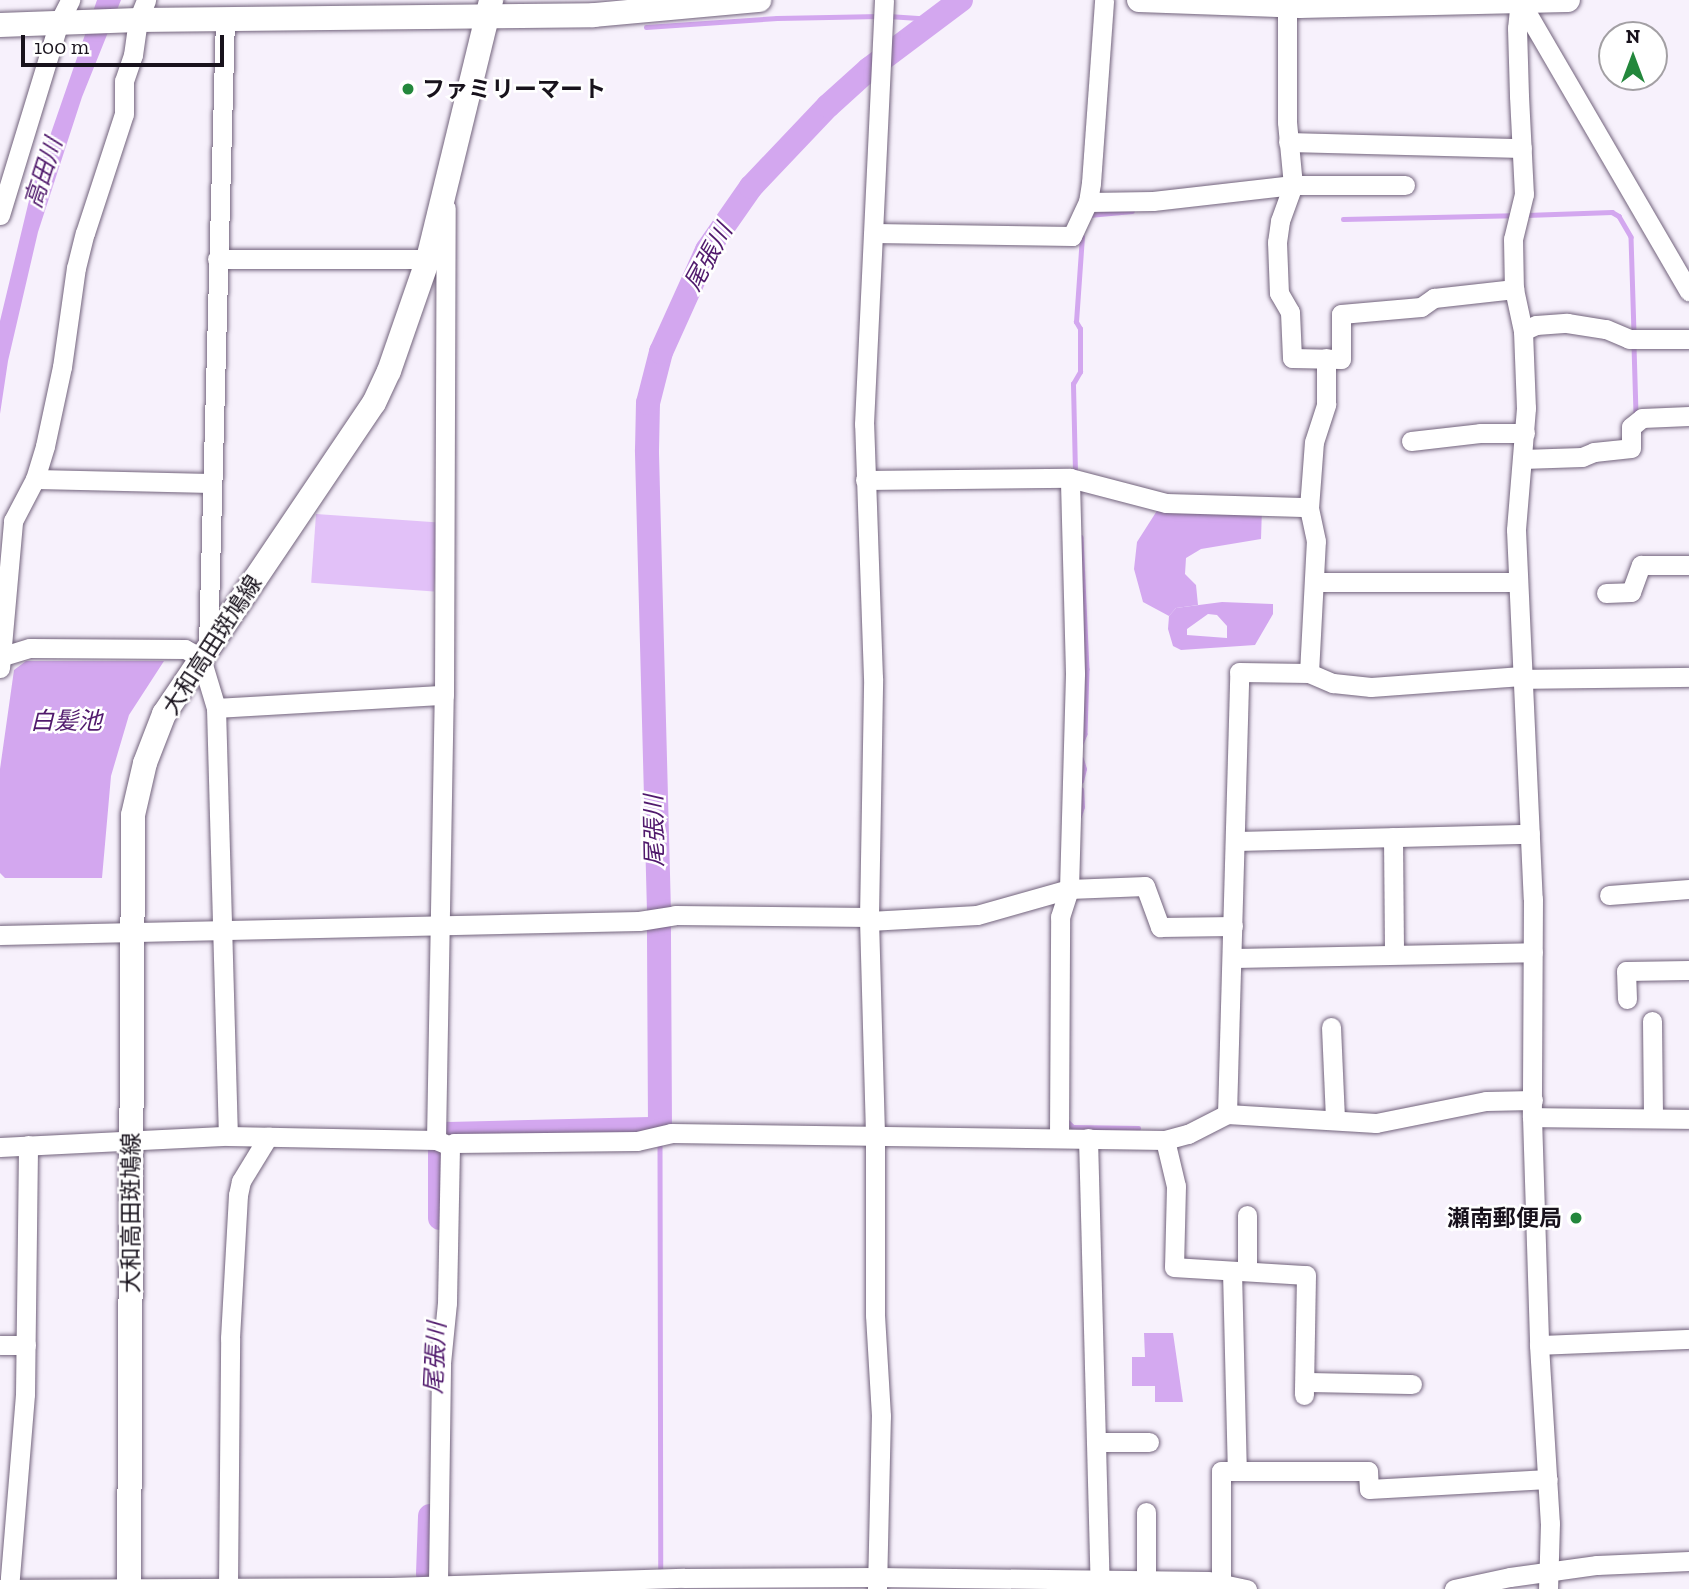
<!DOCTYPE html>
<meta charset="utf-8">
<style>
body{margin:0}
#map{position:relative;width:1689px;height:1589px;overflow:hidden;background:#f7f1fc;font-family:"Zilla Slab","Noto Sans JP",serif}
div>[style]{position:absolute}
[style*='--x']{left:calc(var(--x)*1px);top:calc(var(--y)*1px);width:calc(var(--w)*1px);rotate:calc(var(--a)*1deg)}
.green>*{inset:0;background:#e2c1f8;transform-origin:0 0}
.forest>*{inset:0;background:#d4a9f0}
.water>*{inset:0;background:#d3a7ef}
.stream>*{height:4.5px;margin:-2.25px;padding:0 2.25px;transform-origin:2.25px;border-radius:2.25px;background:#d3a7ef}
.river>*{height:24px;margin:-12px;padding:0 12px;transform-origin:12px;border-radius:12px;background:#d3a7ef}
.roads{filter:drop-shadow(0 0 2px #72637c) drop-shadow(0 0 2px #72637c)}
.minor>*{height:19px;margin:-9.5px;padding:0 9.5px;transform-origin:9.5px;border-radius:9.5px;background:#fff}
.major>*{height:24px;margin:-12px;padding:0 12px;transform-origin:12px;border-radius:12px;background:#fff}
.dots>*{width:19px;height:19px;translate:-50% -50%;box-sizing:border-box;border:4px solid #fff;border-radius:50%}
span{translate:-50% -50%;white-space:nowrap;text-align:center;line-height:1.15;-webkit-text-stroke:5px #fff;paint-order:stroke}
.poi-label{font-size:23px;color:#18121c;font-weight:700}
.left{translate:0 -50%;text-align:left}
.right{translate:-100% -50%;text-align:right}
.street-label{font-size:23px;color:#18121c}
.water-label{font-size:24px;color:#50196c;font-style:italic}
.north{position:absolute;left:1598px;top:21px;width:70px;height:70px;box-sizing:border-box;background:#fff;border:2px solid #a3a0a4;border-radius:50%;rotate:0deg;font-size:19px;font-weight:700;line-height:28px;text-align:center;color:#18121c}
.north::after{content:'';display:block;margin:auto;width:24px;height:32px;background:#23873c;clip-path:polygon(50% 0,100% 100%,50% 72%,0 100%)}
.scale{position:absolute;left:21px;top:35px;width:203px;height:32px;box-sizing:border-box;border:4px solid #18121c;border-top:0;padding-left:9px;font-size:21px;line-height:24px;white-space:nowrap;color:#18121c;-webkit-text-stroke:5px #fff;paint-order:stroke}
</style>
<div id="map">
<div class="green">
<div style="left:316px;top:514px;width:123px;height:69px;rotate:4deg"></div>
</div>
<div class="forest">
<div style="clip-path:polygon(1160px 506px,1262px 508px,1261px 539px,1201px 549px,1186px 558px,1185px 574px,1196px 585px,1198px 605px,1176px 608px,1169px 616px,1143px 602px,1134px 569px,1137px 542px)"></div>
<div style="clip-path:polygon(1144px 1333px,1173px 1333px,1183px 1402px,1155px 1402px,1155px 1386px,1132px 1386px,1132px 1357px,1145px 1357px)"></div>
</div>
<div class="water">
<div style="clip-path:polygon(97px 0,121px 0,82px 97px,38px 232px,8px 361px,0 414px,0 321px,32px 188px)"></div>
<div style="clip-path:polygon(evenodd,1222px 602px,1273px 604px,1273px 614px,1255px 645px,1181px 650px,1173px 646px,1168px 629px,1169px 616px,1176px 608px,1222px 602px,1208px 614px,1217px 615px,1227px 626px,1227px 638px,1187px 635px,1187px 629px,1208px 614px)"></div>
<div style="clip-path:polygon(26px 661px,164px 661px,129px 715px,111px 776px,102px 878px,5px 878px,0 873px,0 769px,14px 670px)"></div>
</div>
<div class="stream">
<div style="--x:888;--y:16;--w:45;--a:3.8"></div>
<div style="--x:646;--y:27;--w:131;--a:-3.9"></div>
<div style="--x:777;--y:18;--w:103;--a:-1.1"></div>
<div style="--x:1089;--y:215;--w:43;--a:-5.3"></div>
<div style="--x:1526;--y:215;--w:86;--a:-2"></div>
<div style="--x:1612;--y:212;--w:8;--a:30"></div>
<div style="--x:1619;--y:216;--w:24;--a:60"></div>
<div style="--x:1631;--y:237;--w:97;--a:88.2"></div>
<div style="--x:1343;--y:219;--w:170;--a:-1.3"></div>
<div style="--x:1634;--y:346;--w:68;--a:88.3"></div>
<div style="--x:1075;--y:473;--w:89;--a:-91.3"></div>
<div style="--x:1073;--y:384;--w:14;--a:-60"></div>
<div style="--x:1080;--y:372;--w:43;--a:-90"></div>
<div style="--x:1080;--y:329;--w:8;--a:-120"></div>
<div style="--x:1076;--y:322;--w:85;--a:-86"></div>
<div style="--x:1081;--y:537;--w:132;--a:87.4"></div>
<div style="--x:1087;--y:669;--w:65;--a:91.8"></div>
<div style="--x:1085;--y:734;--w:11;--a:112"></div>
<div style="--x:1081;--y:781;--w:12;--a:-76"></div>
<div style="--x:1084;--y:769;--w:10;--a:-107"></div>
<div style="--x:1079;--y:816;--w:9;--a:-72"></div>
<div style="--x:1082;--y:807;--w:17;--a:-93"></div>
<div style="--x:1065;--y:1119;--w:11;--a:45"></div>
<div style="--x:1073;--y:1127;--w:65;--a:0.9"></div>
<div style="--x:660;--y:1142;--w:432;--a:89.9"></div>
</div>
<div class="river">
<div style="--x:440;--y:1218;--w:67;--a:-90"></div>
<div style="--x:440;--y:1151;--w:19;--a:-65"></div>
<div style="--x:448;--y:1134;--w:212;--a:-1.4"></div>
<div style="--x:660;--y:1129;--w:217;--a:-90.3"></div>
<div style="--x:659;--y:912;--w:462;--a:-91.5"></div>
<div style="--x:647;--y:450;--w:47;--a:-88.8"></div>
<div style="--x:648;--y:403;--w:53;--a:-75.7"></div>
<div style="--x:661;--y:352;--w:112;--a:-65.7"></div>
<div style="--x:707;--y:250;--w:77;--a:-55.1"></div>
<div style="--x:751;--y:187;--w:112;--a:-46.5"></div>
<div style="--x:828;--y:106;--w:55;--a:-42.1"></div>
<div style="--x:869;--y:69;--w:115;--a:-36.9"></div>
<div style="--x:428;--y:1574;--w:58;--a:-88"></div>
</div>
<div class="roads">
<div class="minor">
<div style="--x:1520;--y:0;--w:28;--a:96"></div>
<div style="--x:1517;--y:28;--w:68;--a:88.3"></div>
<div style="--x:1519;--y:96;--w:98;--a:87.1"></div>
<div style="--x:1524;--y:194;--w:46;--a:103.7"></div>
<div style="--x:1513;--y:239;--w:50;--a:88.9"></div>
<div style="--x:1514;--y:289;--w:43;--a:77.9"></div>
<div style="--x:1523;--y:331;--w:77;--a:87.8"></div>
<div style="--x:1526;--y:408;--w:122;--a:94.7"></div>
<div style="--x:1516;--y:530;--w:369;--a:87.4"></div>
<div style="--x:1533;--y:899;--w:218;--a:90.3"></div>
<div style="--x:1532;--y:1117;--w:228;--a:88.2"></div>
<div style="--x:1539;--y:1345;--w:178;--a:86.5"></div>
<div style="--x:1550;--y:1523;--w:66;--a:91.7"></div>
<div style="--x:1520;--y:1;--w:336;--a:59.8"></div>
<div style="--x:1287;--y:5;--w:117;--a:90"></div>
<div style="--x:1287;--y:122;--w:63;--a:84.6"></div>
<div style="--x:1293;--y:185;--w:38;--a:110"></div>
<div style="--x:1280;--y:221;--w:21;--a:98"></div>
<div style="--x:1277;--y:242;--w:51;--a:87.8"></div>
<div style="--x:1279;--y:293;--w:22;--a:60"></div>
<div style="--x:1290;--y:312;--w:46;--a:87.5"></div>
<div style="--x:1292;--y:358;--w:49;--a:1.2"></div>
<div style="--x:1341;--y:359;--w:45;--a:-90"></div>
<div style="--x:1341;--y:314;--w:80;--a:-5"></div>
<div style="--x:1421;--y:307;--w:16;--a:-35"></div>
<div style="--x:1434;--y:298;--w:81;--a:-6.4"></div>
<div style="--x:1288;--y:142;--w:234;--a:1.5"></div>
<div style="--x:1088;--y:202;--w:65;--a:-0.9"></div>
<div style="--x:1153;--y:201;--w:141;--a:-6.5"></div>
<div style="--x:1293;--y:185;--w:112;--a:0"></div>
<div style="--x:0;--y:215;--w:202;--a:-73"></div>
<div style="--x:59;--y:22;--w:25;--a:-63"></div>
<div style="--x:874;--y:233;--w:198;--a:0.9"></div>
<div style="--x:1072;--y:236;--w:38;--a:-65"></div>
<div style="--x:1088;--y:202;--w:19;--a:-81"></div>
<div style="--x:1091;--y:183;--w:183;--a:-85.9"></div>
<div style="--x:217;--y:259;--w:211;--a:0"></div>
<div style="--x:1523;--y:331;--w:14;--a:-25"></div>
<div style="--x:1536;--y:325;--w:31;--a:-4"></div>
<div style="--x:1567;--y:323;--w:39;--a:9"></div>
<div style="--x:1606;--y:329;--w:25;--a:23"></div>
<div style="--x:1629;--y:339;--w:60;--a:0"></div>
<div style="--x:1411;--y:441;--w:69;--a:-6.6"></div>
<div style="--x:1480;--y:433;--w:45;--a:0"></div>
<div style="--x:1522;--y:459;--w:60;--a:-1.9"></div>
<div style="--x:1582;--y:457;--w:13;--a:-23"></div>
<div style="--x:1594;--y:452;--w:37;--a:-6"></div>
<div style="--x:1631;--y:448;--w:21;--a:-90"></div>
<div style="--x:1631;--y:427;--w:14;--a:-39"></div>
<div style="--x:1642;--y:418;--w:47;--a:-2.4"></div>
<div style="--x:35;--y:479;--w:177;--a:1.3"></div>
<div style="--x:865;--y:480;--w:205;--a:-0.6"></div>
<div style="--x:1070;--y:478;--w:99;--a:14.6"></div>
<div style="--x:1166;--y:503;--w:136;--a:1.7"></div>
<div style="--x:1316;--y:582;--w:201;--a:0"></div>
<div style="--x:1606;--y:593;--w:25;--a:-2"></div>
<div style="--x:1631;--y:592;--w:29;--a:-70"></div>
<div style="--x:1641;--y:565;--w:48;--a:0"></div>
<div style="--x:208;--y:646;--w:628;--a:-88.45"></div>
<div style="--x:0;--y:657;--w:31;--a:-17"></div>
<div style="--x:30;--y:648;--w:155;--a:0.4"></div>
<div style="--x:185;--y:649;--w:18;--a:29"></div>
<div style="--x:201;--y:658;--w:52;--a:73.3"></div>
<div style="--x:216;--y:708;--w:428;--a:88.4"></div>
<div style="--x:0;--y:668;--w:148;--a:-84.9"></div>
<div style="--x:13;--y:521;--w:47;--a:-62.4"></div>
<div style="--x:35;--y:479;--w:34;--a:-73"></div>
<div style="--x:45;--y:446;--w:81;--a:-77.9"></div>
<div style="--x:62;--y:367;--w:100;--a:-82"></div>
<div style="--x:76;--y:268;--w:36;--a:-76"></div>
<div style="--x:85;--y:233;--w:125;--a:-71.9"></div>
<div style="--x:124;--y:114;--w:33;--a:-90"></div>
<div style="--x:124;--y:81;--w:28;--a:-71"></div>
<div style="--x:133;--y:55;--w:35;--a:-82"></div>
<div style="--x:138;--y:20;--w:22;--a:-68"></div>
<div style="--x:1309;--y:673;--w:132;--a:-87"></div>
<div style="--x:1316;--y:541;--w:34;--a:-102"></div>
<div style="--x:1309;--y:508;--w:66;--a:-85.7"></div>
<div style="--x:1314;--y:442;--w:40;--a:-72"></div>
<div style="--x:1326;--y:404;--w:46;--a:-90"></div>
<div style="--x:1522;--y:679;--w:167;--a:-0.7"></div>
<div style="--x:216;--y:708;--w:228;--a:-3.3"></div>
<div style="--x:1393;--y:837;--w:117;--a:89.5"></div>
<div style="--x:1236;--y:841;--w:294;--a:-1.4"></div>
<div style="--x:1609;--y:895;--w:80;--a:-4.3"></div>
<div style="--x:869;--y:921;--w:108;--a:-3.2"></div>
<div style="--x:977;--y:915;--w:96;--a:-15.8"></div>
<div style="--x:1069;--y:889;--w:76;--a:-2.3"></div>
<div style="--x:1145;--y:886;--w:44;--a:69.9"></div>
<div style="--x:1160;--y:927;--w:73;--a:-0.8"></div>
<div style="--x:0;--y:935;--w:639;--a:-1.26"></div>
<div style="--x:639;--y:921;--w:36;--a:-9"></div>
<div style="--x:675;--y:915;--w:194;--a:0.6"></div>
<div style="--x:1234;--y:958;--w:299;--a:-1.1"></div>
<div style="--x:1627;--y:999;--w:28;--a:-92"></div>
<div style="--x:1626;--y:971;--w:63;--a:-0.9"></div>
<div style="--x:1652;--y:1021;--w:97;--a:89.4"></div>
<div style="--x:1331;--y:1027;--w:93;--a:87.5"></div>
<div style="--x:1227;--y:1114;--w:442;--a:-88.4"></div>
<div style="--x:1239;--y:672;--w:70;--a:0.8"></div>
<div style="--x:1309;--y:673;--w:26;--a:23"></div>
<div style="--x:1333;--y:683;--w:38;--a:6"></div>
<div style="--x:1371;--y:687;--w:151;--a:-4.2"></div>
<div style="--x:1532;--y:1117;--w:157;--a:0.7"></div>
<div style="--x:1059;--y:1137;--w:220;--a:-89.7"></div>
<div style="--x:1060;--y:917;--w:29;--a:-72"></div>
<div style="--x:1069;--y:889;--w:216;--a:-88.4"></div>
<div style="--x:1075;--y:673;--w:195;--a:-91.5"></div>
<div style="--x:1088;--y:1138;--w:451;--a:88.5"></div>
<div style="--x:436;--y:1140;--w:445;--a:-89"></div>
<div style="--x:444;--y:695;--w:487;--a:-89.8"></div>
<div style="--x:1165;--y:1140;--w:47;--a:76.6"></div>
<div style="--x:1176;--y:1186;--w:81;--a:91.4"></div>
<div style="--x:1174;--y:1267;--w:132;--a:3.5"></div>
<div style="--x:1306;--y:1275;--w:120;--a:91"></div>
<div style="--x:0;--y:1147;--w:228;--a:-2.8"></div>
<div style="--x:228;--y:1136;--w:208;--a:1.1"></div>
<div style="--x:436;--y:1140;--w:15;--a:23"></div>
<div style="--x:450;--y:1146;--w:5;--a:-37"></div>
<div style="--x:454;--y:1143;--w:183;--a:-0.6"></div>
<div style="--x:637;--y:1141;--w:35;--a:-13"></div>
<div style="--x:671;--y:1133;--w:494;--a:0.8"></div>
<div style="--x:1165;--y:1140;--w:24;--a:-15"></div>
<div style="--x:1188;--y:1134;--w:44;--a:-27.1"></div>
<div style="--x:1227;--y:1114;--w:149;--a:3.5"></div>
<div style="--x:1376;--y:1123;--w:112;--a:-11.3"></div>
<div style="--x:1486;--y:1101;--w:47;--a:-1.2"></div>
<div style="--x:1232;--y:1271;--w:200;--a:88.6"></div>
<div style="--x:1247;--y:1271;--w:56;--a:-90"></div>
<div style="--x:0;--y:1345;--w:26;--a:0"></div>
<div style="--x:1539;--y:1345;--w:150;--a:-2.3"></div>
<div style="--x:1305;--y:1382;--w:107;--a:1.1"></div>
<div style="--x:1097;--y:1442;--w:52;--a:0"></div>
<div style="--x:1146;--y:1512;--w:68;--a:90"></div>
<div style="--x:438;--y:1583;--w:220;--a:-89.2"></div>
<div style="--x:441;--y:1363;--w:60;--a:-84.3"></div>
<div style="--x:447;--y:1303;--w:157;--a:-88.9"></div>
<div style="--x:1221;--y:1583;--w:112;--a:-90"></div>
<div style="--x:1221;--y:1471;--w:147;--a:0"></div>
<div style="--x:1368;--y:1471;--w:18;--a:87"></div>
<div style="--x:1369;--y:1489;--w:179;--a:-3.2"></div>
<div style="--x:228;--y:1587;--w:249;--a:-89.5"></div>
<div style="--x:230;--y:1338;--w:143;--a:-86.8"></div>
<div style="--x:238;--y:1195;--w:14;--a:-78"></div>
<div style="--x:241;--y:1181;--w:52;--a:-58.5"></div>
<div style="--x:0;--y:1589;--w:391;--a:-0.3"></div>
<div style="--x:391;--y:1587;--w:293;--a:-1.8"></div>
<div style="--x:684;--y:1578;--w:193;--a:-0.3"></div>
<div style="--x:877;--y:1577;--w:331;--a:0.7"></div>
<div style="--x:1208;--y:1581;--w:40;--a:12"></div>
<div style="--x:9;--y:1589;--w:196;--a:-85.3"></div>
<div style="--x:25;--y:1394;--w:249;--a:-89.3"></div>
<div style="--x:877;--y:1589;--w:173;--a:-88.7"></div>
<div style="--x:881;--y:1416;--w:101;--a:-93.4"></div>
<div style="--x:875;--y:1315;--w:181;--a:-90"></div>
<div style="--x:875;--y:1134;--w:217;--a:-91.6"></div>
<div style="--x:869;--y:917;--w:239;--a:-89"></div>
<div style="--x:873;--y:678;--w:254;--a:-92"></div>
<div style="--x:864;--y:424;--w:424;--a:-87.3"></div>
<div style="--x:1454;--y:1589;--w:57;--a:-12.1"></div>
<div style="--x:1510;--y:1577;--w:88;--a:-7.9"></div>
<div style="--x:1597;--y:1565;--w:92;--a:-2.5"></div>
</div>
<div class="major">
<div style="--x:1139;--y:0;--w:160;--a:2.1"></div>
<div style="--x:1299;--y:6;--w:269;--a:-1.3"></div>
<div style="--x:0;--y:25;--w:138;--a:-2.1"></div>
<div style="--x:138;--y:20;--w:456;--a:-0.6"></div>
<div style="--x:594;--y:15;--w:166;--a:-5.2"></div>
<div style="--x:129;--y:1589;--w:774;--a:-89.7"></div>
<div style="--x:133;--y:815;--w:53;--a:-77"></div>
<div style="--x:145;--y:763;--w:53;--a:-68.8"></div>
<div style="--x:164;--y:714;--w:375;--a:-56"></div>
<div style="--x:374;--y:403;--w:35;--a:-65"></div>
<div style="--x:389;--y:371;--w:119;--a:-70.8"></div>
<div style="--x:428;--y:259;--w:267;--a:-76.3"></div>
</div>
</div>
<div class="dots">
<div style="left:408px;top:89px;background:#23873c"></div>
<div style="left:1576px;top:1218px;background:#23873c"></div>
</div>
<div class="poi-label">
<span class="left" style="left:422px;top:89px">ファミリーマート</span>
<span class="right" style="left:1562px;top:1218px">瀬南郵便局</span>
</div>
<div class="street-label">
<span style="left:212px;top:645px;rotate:-57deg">大和高田斑鳩線</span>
<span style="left:131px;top:1213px;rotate:-90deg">大和高田斑鳩線</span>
</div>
<div class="water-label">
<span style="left:43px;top:173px;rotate:-72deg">高田川</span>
<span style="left:708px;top:257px;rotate:-61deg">尾張川</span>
<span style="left:66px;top:721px">白髪池</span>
<span style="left:654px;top:831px;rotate:-91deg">尾張川</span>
<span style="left:435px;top:1358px;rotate:-87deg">尾張川</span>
</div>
<div class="north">N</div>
<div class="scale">100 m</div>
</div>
